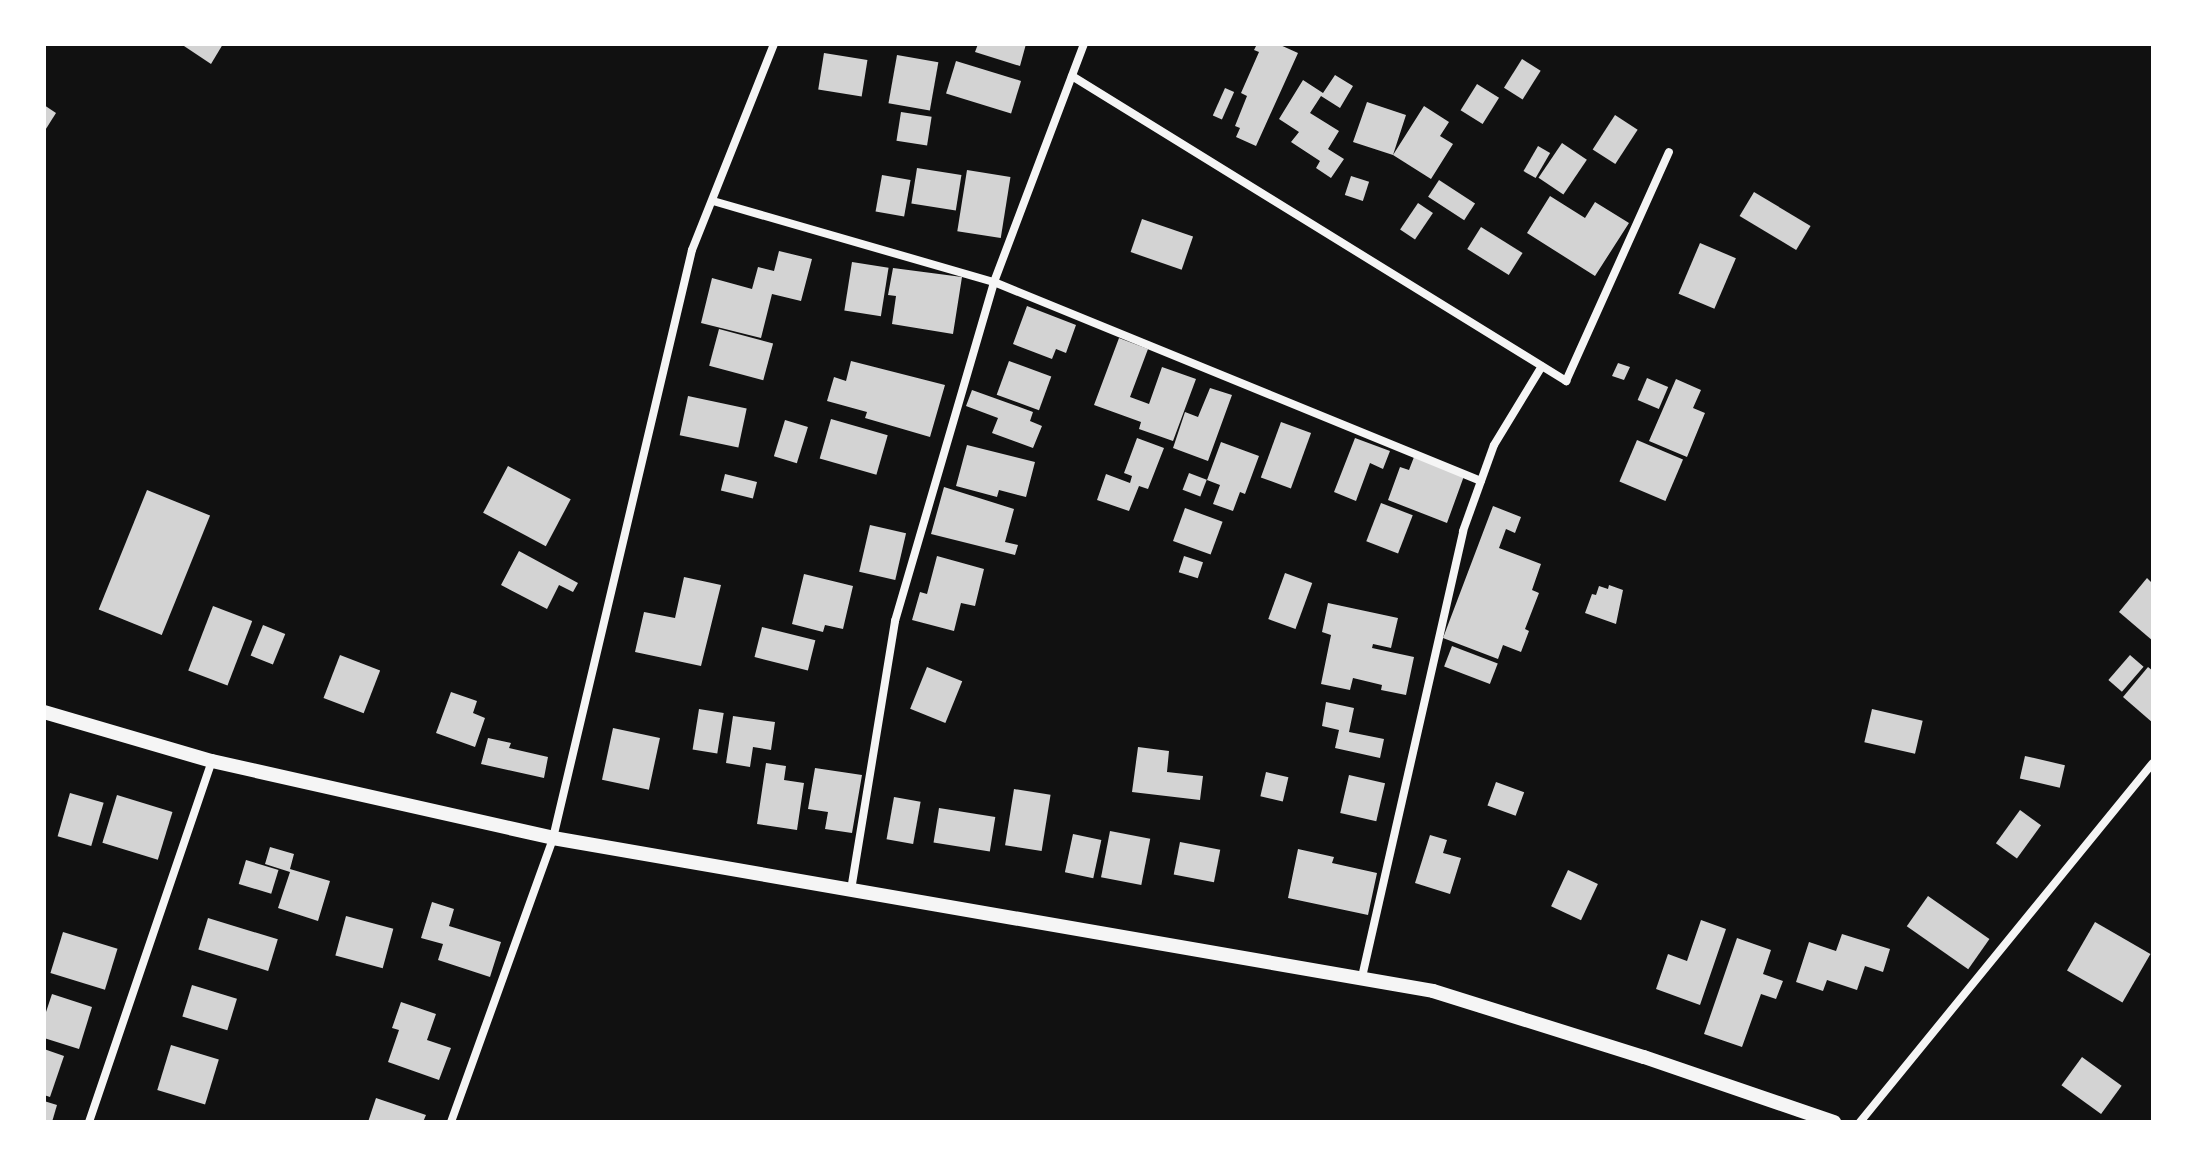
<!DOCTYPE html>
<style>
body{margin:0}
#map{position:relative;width:2197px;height:1166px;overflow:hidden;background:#111;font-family:Commissioner,sans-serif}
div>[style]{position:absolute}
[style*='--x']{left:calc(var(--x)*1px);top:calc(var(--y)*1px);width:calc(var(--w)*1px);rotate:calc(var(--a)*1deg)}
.building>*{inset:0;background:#d3d3d3;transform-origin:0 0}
.minor>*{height:8px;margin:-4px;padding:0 4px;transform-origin:4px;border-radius:4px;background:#f5f5f5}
.tertiary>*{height:14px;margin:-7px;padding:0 7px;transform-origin:7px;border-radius:7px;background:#f5f5f5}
span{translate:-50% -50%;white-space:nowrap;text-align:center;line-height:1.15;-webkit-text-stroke:8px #fff;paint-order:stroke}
.frame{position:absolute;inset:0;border:46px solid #fff;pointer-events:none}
</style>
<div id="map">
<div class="building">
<div style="clip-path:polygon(181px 44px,223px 44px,211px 64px)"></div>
<div style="clip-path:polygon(978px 44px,1026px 44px,1020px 66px,975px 52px)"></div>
<div style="clip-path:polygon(1257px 44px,1278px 44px,1298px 53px,1256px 146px,1236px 137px,1240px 128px,1235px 126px,1247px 96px,1241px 93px,1259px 52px,1254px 50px)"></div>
<div style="left:824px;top:53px;width:44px;height:37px;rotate:9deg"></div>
<div style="left:897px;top:55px;width:42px;height:49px;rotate:10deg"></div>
<div style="left:1522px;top:59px;width:22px;height:34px;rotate:32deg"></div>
<div style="left:956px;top:61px;width:68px;height:34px;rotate:17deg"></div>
<div style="clip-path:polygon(1335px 75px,1353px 86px,1340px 108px,1321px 96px,1310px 113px,1339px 131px,1328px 149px,1344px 159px,1331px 178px,1316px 168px,1320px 161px,1291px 142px,1299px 132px,1279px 119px,1303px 80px,1323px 93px)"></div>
<div style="left:1477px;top:84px;width:26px;height:31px;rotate:32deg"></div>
<div style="left:1225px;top:88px;width:10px;height:30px;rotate:24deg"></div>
<div style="clip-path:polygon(1367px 102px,1406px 115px,1393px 155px,1424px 106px,1449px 122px,1440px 136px,1453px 144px,1431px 179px,1393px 155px,1353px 142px)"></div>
<div style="clip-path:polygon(44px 105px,56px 113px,44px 132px)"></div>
<div style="left:901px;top:112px;width:31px;height:29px;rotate:9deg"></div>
<div style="left:1615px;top:115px;width:27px;height:41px;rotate:33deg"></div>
<div style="left:1562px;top:143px;width:30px;height:42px;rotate:34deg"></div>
<div style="left:1538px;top:146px;width:14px;height:29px;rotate:30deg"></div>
<div style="left:917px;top:168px;width:45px;height:36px;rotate:9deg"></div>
<div style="left:967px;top:170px;width:44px;height:62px;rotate:9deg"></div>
<div style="left:882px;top:175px;width:29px;height:37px;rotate:10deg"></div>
<div style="left:1351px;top:176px;width:19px;height:20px;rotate:18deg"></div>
<div style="left:1439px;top:180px;width:43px;height:20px;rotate:33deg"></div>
<div style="left:1754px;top:192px;width:66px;height:28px;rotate:31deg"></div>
<div style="clip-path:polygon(1550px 196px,1585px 218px,1595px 202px,1629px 223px,1595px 276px,1527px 233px)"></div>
<div style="left:1418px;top:203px;width:18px;height:32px;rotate:34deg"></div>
<div style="left:1142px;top:219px;width:54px;height:35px;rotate:19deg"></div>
<div style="left:1481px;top:227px;width:49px;height:26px;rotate:32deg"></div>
<div style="left:1700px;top:243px;width:39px;height:55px;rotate:23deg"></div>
<div style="clip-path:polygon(779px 251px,812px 259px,801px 301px,772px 294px,761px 338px,701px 323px,712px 278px,752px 289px,758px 267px,774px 271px)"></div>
<div style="left:852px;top:262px;width:37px;height:49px;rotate:9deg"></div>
<div style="clip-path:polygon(893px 268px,962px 277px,953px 334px,892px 324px,896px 296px,888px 295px)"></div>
<div style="clip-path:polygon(1027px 306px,1076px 325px,1066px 353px,1056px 349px,1052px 359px,1013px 344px)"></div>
<div style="left:719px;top:329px;width:56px;height:38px;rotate:15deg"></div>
<div style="clip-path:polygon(1119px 338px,1148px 349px,1130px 397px,1149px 404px,1162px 367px,1196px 379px,1173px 441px,1139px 429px,1141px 422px,1094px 405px)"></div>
<div style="clip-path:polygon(851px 361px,945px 385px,930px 437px,865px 418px,867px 412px,827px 401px,834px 377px,846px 381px)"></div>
<div style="left:1009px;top:361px;width:45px;height:36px;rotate:20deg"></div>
<div style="clip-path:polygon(1618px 363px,1630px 367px,1624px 380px,1612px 376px)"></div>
<div style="left:1647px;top:378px;width:23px;height:24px;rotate:23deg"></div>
<div style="clip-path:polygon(1676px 379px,1701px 390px,1693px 408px,1705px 413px,1687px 457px,1649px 441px)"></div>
<div style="clip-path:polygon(1210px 388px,1232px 395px,1208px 461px,1173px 448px,1185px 412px,1198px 417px)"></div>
<div style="clip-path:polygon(972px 390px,1033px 412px,1030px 421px,1042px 426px,1033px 448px,992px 433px,998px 418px,966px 406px)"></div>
<div style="left:688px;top:396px;width:60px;height:40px;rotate:12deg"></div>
<div style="left:831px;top:419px;width:59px;height:41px;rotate:16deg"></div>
<div style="left:785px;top:420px;width:24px;height:38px;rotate:17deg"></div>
<div style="left:1281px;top:422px;width:32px;height:59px;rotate:20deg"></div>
<div style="clip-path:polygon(1137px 438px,1164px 448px,1148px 489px,1139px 486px,1129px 511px,1097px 500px,1106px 474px,1130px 483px,1132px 476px,1124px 473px)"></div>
<div style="clip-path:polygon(1355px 438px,1390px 451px,1383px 469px,1370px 463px,1356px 501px,1334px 492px)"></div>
<div style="left:1637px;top:440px;width:50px;height:45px;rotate:23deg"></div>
<div style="clip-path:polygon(1221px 442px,1259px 456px,1245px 494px,1240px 492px,1233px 511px,1213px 504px,1220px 485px,1207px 480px)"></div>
<div style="clip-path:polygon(967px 445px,1035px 462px,1026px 497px,999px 490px,997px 497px,956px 486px)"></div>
<div style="clip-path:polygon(1414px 457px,1464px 476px,1447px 523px,1388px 500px,1400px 467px,1409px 470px)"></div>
<div style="left:508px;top:466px;width:71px;height:53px;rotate:28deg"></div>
<div style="left:1189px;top:473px;width:19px;height:18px;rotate:21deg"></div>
<div style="left:725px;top:474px;width:33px;height:17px;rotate:14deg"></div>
<div style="clip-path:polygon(944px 487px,1014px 509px,1005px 542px,1018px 545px,1015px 555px,931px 534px)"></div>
<div style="left:147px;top:490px;width:68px;height:129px;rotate:22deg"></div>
<div style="left:1381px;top:503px;width:34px;height:41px;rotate:21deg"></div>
<div style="clip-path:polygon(1493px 506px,1521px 517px,1515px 533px,1506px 529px,1499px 548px,1541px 564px,1532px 590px,1539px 593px,1525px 629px,1529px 631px,1521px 652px,1503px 645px,1498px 659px,1443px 638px)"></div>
<div style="left:1185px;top:508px;width:40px;height:35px;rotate:20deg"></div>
<div style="left:870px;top:525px;width:37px;height:48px;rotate:13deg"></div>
<div style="clip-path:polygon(519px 551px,578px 583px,573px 592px,559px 585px,547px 609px,501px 585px)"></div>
<div style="clip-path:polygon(937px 556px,984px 569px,975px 606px,961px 603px,954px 631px,912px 620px,920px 592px,927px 594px)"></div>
<div style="left:1184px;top:556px;width:20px;height:17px;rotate:18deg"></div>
<div style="left:1285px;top:573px;width:29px;height:49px;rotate:20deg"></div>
<div style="clip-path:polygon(804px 574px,853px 586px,843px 629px,825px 625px,823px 632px,792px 624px)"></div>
<div style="clip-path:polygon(684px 577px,721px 585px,701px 666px,635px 652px,644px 612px,675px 618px)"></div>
<div style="clip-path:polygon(2147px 578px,2153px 584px,2153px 641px,2119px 612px)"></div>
<div style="clip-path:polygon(1609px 585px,1623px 590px,1616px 624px,1585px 613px,1592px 594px,1596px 595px,1599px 586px,1608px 589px)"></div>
<div style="clip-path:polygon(1328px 603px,1398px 618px,1391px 648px,1373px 644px,1372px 648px,1414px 657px,1406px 695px,1381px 690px,1382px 685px,1353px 678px,1350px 690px,1321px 684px,1331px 635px,1322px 632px)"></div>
<div style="left:213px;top:606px;width:42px;height:69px;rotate:21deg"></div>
<div style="left:263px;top:625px;width:24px;height:33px;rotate:22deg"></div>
<div style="left:762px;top:627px;width:55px;height:31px;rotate:14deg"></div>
<div style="left:1452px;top:646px;width:49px;height:22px;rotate:21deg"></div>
<div style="left:340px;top:655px;width:43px;height:46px;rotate:21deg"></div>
<div style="left:2130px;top:655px;width:18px;height:33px;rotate:41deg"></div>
<div style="left:927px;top:667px;width:38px;height:45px;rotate:22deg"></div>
<div style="clip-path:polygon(2148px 667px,2153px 671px,2153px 723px,2123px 697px)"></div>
<div style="clip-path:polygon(451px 692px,477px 701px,473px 713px,485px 718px,475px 747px,436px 733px)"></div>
<div style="clip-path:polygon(1326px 702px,1354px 708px,1349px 732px,1384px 739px,1380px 758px,1335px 748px,1339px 730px,1322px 726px)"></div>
<div style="left:699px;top:709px;width:25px;height:41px;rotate:9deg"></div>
<div style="left:1872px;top:709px;width:52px;height:34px;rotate:13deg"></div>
<div style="clip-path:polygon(733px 716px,775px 722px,771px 750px,753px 747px,750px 767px,726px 763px)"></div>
<div style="left:613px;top:728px;width:48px;height:53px;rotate:12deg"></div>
<div style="clip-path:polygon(488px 738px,511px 743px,509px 748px,548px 757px,544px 778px,481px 764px)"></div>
<div style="clip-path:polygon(1138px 747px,1169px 751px,1167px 772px,1203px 776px,1200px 800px,1132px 792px)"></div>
<div style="left:2025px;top:756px;width:41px;height:23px;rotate:13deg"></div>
<div style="clip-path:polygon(766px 763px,786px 766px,784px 780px,804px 783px,797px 830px,757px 824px)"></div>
<div style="clip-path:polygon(815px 768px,862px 775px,852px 833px,825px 829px,828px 812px,808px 809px)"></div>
<div style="left:1266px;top:772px;width:23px;height:25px;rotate:13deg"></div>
<div style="left:1349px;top:775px;width:37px;height:39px;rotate:13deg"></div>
<div style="left:1496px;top:782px;width:30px;height:25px;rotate:20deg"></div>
<div style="left:1014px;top:789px;width:37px;height:57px;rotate:9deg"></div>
<div style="left:70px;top:793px;width:35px;height:45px;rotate:16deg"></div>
<div style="left:117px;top:795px;width:58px;height:50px;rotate:17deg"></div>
<div style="left:894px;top:797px;width:27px;height:43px;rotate:10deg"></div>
<div style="left:939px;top:808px;width:57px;height:35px;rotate:9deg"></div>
<div style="left:2020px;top:810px;width:26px;height:41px;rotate:36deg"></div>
<div style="left:1110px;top:831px;width:41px;height:47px;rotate:11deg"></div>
<div style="left:1073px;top:834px;width:29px;height:39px;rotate:12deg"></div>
<div style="clip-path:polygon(1430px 835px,1447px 840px,1443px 853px,1461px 858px,1450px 894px,1415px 883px)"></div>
<div style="left:1180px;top:842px;width:41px;height:33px;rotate:11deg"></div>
<div style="clip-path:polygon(270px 847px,294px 854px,290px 869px,330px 881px,318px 921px,278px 908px,290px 872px,265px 864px)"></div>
<div style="clip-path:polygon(1298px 849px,1334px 857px,1332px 863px,1377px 873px,1368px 915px,1288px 898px)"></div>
<div style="left:246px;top:860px;width:34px;height:25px;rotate:17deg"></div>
<div style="left:1568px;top:870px;width:33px;height:40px;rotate:25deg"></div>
<div style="left:1928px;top:896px;width:75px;height:37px;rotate:35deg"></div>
<div style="clip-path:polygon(432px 902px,454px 909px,449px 926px,501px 942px,490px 977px,438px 960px,443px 944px,421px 938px)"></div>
<div style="left:346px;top:916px;width:49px;height:41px;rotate:15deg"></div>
<div style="left:208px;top:918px;width:73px;height:33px;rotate:17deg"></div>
<div style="clip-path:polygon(1701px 920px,1726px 929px,1700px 1005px,1656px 989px,1668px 954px,1687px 961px)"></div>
<div style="left:2095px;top:922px;width:64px;height:56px;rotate:30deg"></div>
<div style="left:63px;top:932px;width:57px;height:43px;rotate:17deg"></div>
<div style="clip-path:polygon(1842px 934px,1890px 949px,1883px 972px,1865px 966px,1857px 990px,1827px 980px,1823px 991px,1796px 982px,1809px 942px,1836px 951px)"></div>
<div style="clip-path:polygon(1737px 938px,1771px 950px,1763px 974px,1783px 981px,1776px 999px,1761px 994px,1742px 1047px,1704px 1034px)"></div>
<div style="left:192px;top:985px;width:47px;height:33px;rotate:17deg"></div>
<div style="clip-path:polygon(52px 994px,92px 1007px,79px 1049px,44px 1038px,44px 1018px)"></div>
<div style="clip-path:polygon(401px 1002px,436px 1014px,427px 1040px,451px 1048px,439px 1080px,388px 1062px,399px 1030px,392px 1028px)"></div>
<div style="left:171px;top:1045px;width:50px;height:47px;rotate:17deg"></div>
<div style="clip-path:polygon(44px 1049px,64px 1056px,50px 1097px,44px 1095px)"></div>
<div style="left:2082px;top:1057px;width:49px;height:35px;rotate:36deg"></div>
<div style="clip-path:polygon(376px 1098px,426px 1115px,423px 1122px,368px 1122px)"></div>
<div style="clip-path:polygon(44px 1101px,57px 1105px,52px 1122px,44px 1122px)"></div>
</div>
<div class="minor">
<div style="--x:1072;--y:76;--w:581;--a:31.69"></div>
<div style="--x:1566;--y:381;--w:251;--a:-65.8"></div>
<div style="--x:713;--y:201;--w:292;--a:16.1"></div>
<div style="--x:994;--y:282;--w:526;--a:22.23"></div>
<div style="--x:851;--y:890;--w:273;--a:-80.7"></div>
<div style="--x:895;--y:621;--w:353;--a:-73.7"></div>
<div style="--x:994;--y:282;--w:254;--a:-69.3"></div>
<div style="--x:1362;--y:977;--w:457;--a:-77.2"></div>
<div style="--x:1463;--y:531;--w:91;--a:-70.2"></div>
<div style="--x:1494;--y:445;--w:92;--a:-58.7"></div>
<div style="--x:89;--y:1122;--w:381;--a:-71.2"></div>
<div style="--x:451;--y:1122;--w:302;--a:-70.2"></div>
<div style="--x:553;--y:838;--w:604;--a:-76.7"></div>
<div style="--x:692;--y:250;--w:222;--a:-68.3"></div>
<div style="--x:1860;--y:1122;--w:463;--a:-50.8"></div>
</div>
<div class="tertiary">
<div style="--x:44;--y:712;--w:175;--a:16.3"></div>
<div style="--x:212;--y:761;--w:350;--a:12.7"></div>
<div style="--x:553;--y:838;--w:893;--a:9.86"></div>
<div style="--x:1433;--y:991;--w:221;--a:17.4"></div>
<div style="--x:1644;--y:1057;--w:201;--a:18.9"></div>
</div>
<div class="frame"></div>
</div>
